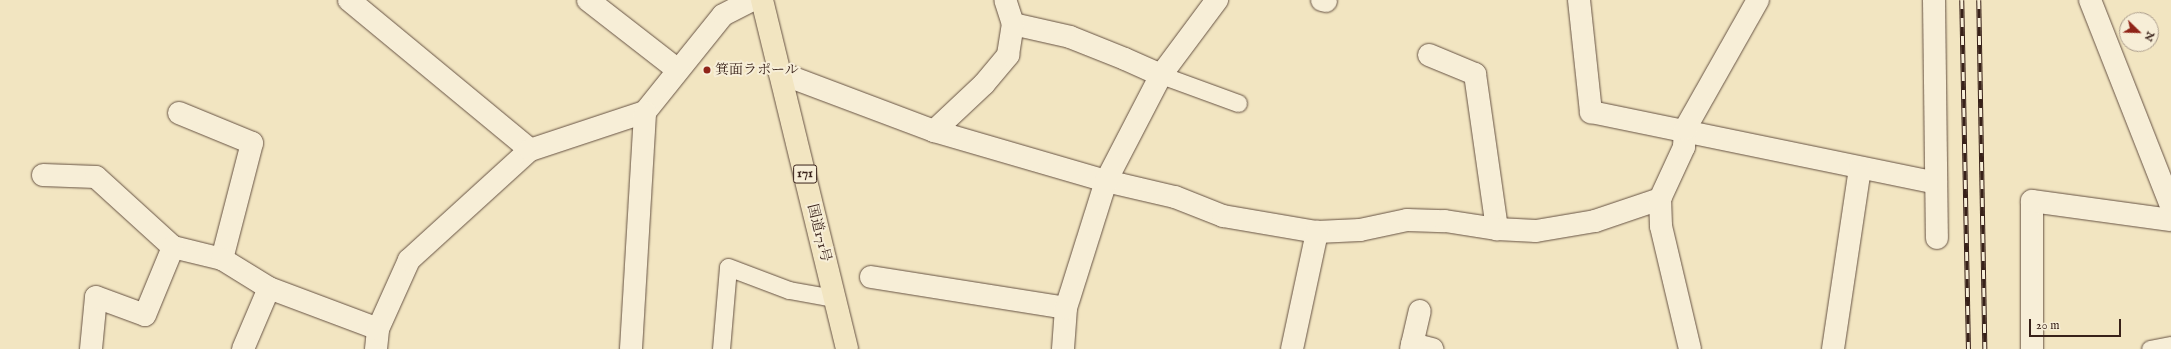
<!DOCTYPE html>
<meta charset="utf-8">
<style>
body{margin:0}
#map{position:relative;width:2171px;height:349px;overflow:hidden;background:#f2e5c1;font-family:"IM FELL English","Noto Serif JP",serif}
div>[style]{position:absolute}
[style*='--x']{left:calc(var(--x)*1px);top:calc(var(--y)*1px);width:calc(var(--w)*1px);rotate:calc(var(--a)*1deg)}
.roads{filter:drop-shadow(0 0 1px #665243) drop-shadow(0 0 1px #665243)}
.service>*{height:17px;margin:-8.5px;padding:0 8.5px;transform-origin:8.5px;border-radius:8.5px;background:#f7eed7}
.minor>*{height:22px;margin:-11px;padding:0 11px;transform-origin:11px;border-radius:11px;background:#f7eed7}
.trunk>*{height:22px;margin:-11px;padding:0 11px;transform-origin:11px;border-radius:11px;background:#f2e5c1}
.rail>*{height:4.5px;margin-top:-2.25px;transform-origin:0;background:repeating-linear-gradient(90deg,#f7eed7 0 9px,#382119 0 18px);box-sizing:border-box;border-block:1px solid #382119}
.dots>*{width:11px;height:11px;translate:-50% -50%;box-sizing:border-box;border:2px solid #f7eed7;border-radius:50%}
span{translate:-50% -50%;white-space:nowrap;text-align:center;line-height:1.15;-webkit-text-stroke:4px #f7eed7;paint-order:stroke}
.shield-label span{padding:1px 3px;background:#f7eed7;border:1px solid;border-radius:3px;-webkit-text-stroke-width:0}
.shield-label{font-size:13px;color:#382119;font-weight:700}
.poi-label{font-size:14px;color:#382119}
.left{translate:0 -50%;text-align:left}
.street-label{font-size:14px;color:#382119}
.north{position:absolute;left:2119px;top:12px;width:40px;height:40px;box-sizing:border-box;background:#f7eed7;border:1px solid #ab9c8b;border-radius:50%;rotate:113deg;font-size:11px;font-weight:700;line-height:16px;text-align:center;color:#382119}
.north::after{content:'';display:block;margin:auto;width:14px;height:18px;background:#8f2418;clip-path:polygon(50% 0,100% 100%,50% 72%,0 100%)}
.scale{position:absolute;left:2029px;top:319px;width:92px;height:18px;box-sizing:border-box;border:2px solid #382119;border-top:0;padding-left:5px;font-size:12px;line-height:14px;white-space:nowrap;color:#382119;-webkit-text-stroke:3px #f7eed7;paint-order:stroke}
</style>
<div id="map">
<div class="roads">
<div class="service">
<div style="--x:1161;--y:75;--w:82;--a:20"></div>
<div style="--x:721;--y:349;--w:82;--a:-85.1"></div>
<div style="--x:728;--y:267;--w:65;--a:20.7"></div>
<div style="--x:789;--y:290;--w:46;--a:10.1"></div>
<div style="--x:2150;--y:349;--w:21;--a:-11"></div>
</div>
<div class="minor">
<div style="--x:349;--y:0;--w:235;--a:39.6"></div>
<div style="--x:588;--y:0;--w:114;--a:37.9"></div>
<div style="--x:1322;--y:0;--w:4;--a:14"></div>
<div style="--x:1579;--y:0;--w:113;--a:83.9"></div>
<div style="--x:1591;--y:112;--w:352;--a:11.6"></div>
<div style="--x:1934;--y:0;--w:238;--a:89.3"></div>
<div style="--x:2090;--y:0;--w:221;--a:68.5"></div>
<div style="--x:1013;--y:24;--w:58;--a:12.8"></div>
<div style="--x:1070;--y:37;--w:59;--a:21.8"></div>
<div style="--x:1125;--y:59;--w:39;--a:24"></div>
<div style="--x:1429;--y:55;--w:50;--a:22.4"></div>
<div style="--x:1475;--y:74;--w:157;--a:81.9"></div>
<div style="--x:780;--y:73;--w:165;--a:20.6"></div>
<div style="--x:934;--y:131;--w:179;--a:16.2"></div>
<div style="--x:1106;--y:181;--w:71;--a:13.1"></div>
<div style="--x:1175;--y:197;--w:52;--a:21.6"></div>
<div style="--x:1223;--y:216;--w:95;--a:9.7"></div>
<div style="--x:1317;--y:232;--w:43;--a:-2.7"></div>
<div style="--x:1360;--y:230;--w:48;--a:-12"></div>
<div style="--x:1407;--y:220;--w:38;--a:2"></div>
<div style="--x:1445;--y:221;--w:53;--a:8.7"></div>
<div style="--x:1497;--y:229;--w:39;--a:3"></div>
<div style="--x:1536;--y:231;--w:60;--a:-9.6"></div>
<div style="--x:1595;--y:221;--w:69;--a:-18.7"></div>
<div style="--x:179;--y:113;--w:79;--a:22.3"></div>
<div style="--x:252;--y:143;--w:120;--a:104.5"></div>
<div style="--x:934;--y:131;--w:69;--a:-43.2"></div>
<div style="--x:984;--y:84;--w:38;--a:-50"></div>
<div style="--x:1008;--y:55;--w:31;--a:-81"></div>
<div style="--x:1013;--y:24;--w:25;--a:-108"></div>
<div style="--x:43;--y:175;--w:53;--a:2.2"></div>
<div style="--x:96;--y:177;--w:104;--a:42.3"></div>
<div style="--x:173;--y:247;--w:50;--a:13.8"></div>
<div style="--x:222;--y:259;--w:55;--a:31.7"></div>
<div style="--x:269;--y:288;--w:116;--a:20.6"></div>
<div style="--x:871;--y:277;--w:197;--a:9"></div>
<div style="--x:1412;--y:344;--w:21;--a:14"></div>
<div style="--x:91;--y:349;--w:52;--a:-84.5"></div>
<div style="--x:96;--y:297;--w:52;--a:20.2"></div>
<div style="--x:145;--y:315;--w:74;--a:-67.6"></div>
<div style="--x:243;--y:349;--w:66;--a:-66.9"></div>
<div style="--x:376;--y:349;--w:20;--a:-84"></div>
<div style="--x:378;--y:329;--w:76;--a:-65.8"></div>
<div style="--x:409;--y:260;--w:164;--a:-42.3"></div>
<div style="--x:530;--y:150;--w:121;--a:-18.3"></div>
<div style="--x:645;--y:112;--w:124;--a:-51.2"></div>
<div style="--x:723;--y:15;--w:34;--a:-27"></div>
<div style="--x:631;--y:349;--w:237;--a:-86.6"></div>
<div style="--x:1063;--y:349;--w:41;--a:-85.8"></div>
<div style="--x:1066;--y:308;--w:133;--a:-72.5"></div>
<div style="--x:1106;--y:181;--w:119;--a:-62.6"></div>
<div style="--x:1161;--y:75;--w:94;--a:-53.3"></div>
<div style="--x:1292;--y:349;--w:120;--a:-77.9"></div>
<div style="--x:1411;--y:349;--w:39;--a:-77"></div>
<div style="--x:1690;--y:349;--w:126;--a:-103.3"></div>
<div style="--x:1661;--y:226;--w:27;--a:-92"></div>
<div style="--x:1660;--y:199;--w:57;--a:-65.2"></div>
<div style="--x:1684;--y:147;--w:18;--a:-87"></div>
<div style="--x:1685;--y:129;--w:148;--a:-60.5"></div>
<div style="--x:1833;--y:349;--w:183;--a:-81.5"></div>
<div style="--x:2032;--y:349;--w:148;--a:-90"></div>
<div style="--x:2032;--y:201;--w:140;--a:7.8"></div>
</div>
<div class="trunk">
<div style="--x:762;--y:0;--w:359;--a:76.3"></div>
</div>
</div>
<div class="rail">
<div style="--x:1962;--y:0;--w:349;--a:88.9"></div>
<div style="--x:1979;--y:0;--w:349;--a:89"></div>
</div>
<div class="dots">
<div style="left:707px;top:70px;background:#8f2418"></div>
</div>
<div class="shield-label">
<span style="left:805px;top:174px">171</span>
</div>
<div class="poi-label">
<span class="left" style="left:715px;top:70px">箕面ラポール</span>
</div>
<div class="street-label">
<span style="left:819px;top:233px;rotate:76deg">国道171号</span>
</div>
<div class="north">N</div>
<div class="scale">20 m</div>
</div>
